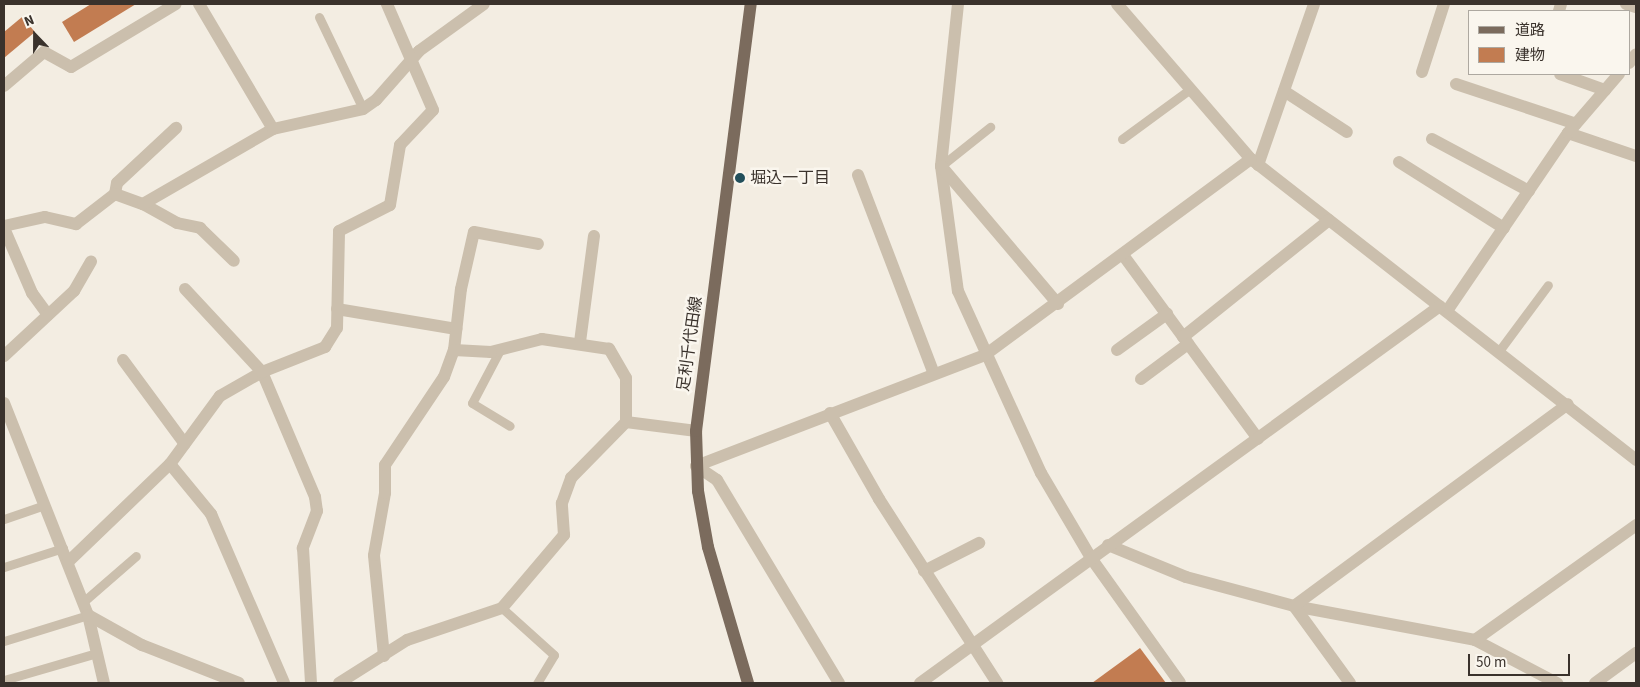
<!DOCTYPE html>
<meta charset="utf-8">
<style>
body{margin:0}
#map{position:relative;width:1640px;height:687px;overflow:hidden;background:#f3ede2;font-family:"Source Sans 3","Noto Sans JP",sans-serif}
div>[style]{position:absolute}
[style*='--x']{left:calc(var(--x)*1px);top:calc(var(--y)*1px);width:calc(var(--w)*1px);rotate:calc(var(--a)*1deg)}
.building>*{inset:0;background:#c27c51}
.service>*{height:9px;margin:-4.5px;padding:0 4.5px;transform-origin:4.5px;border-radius:4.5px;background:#cbbfad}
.minor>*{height:12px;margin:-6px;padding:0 6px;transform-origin:6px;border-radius:6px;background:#cbbfad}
.primary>*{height:12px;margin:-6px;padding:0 6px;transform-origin:6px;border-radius:6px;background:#7b6b5d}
.dots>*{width:14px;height:14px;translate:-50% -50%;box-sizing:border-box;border:2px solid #faf6ee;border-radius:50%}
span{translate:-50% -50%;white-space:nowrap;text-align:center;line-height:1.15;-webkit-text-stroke:5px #faf6ee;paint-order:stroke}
.poi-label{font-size:16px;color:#3a322c}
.left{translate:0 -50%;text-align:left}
.street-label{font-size:16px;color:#3a322c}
.frame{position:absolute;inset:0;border:5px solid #3a322c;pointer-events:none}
.legend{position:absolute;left:1468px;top:10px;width:162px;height:65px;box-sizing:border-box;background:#faf6ee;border:1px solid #ada8a0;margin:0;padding:6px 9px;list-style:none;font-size:15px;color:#3a322c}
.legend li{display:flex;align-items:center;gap:10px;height:25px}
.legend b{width:25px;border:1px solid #ada8a0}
.north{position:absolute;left:10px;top:10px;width:50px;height:50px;-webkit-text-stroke:4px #faf6ee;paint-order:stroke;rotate:338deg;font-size:14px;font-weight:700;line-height:20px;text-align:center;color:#3a322c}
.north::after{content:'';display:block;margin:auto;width:18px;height:22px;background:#3a322c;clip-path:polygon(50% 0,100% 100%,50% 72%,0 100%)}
.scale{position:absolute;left:1468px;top:654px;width:102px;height:22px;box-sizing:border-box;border:2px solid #3a322c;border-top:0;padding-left:6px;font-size:15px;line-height:18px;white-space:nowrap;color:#3a322c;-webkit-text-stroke:4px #faf6ee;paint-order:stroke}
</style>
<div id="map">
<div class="building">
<div style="clip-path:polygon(91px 4px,136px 4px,74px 42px,62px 22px)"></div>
<div style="clip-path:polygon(22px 17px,35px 32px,4px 58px,4px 32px)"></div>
<div style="clip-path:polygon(1140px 648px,1166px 683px,1092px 683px)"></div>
</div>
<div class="service">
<div style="--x:319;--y:17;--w:102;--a:64.4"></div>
<div style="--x:1122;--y:139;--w:84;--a:-36.3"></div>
<div style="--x:941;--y:166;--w:63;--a:-38.5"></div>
<div style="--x:501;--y:348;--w:62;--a:117.8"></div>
<div style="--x:472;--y:403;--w:44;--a:31.2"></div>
<div style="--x:1499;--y:351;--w:82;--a:-53.4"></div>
<div style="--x:4;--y:519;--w:43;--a:-18.9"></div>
<div style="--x:4;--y:567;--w:62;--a:-17.9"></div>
<div style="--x:83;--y:602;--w:70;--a:-41"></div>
<div style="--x:502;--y:608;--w:70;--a:42.1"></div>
<div style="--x:554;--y:655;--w:33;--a:121"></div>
<div style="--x:4;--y:641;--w:88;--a:-17.2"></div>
<div style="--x:4;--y:680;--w:97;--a:-16.2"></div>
</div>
<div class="minor">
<div style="--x:199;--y:4;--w:145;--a:59.4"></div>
<div style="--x:958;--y:4;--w:163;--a:96"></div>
<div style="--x:941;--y:166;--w:126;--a:82.3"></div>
<div style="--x:958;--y:291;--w:200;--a:65.5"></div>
<div style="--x:1041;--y:473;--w:99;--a:59.5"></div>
<div style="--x:1091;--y:558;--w:153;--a:54.5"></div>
<div style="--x:1117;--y:4;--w:205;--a:49.2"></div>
<div style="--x:1251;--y:159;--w:489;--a:38"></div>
<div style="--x:1626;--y:4;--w:10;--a:17"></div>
<div style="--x:1559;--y:11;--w:7;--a:-74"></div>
<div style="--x:1629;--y:63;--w:11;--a:-52"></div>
<div style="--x:1422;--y:72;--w:71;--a:-72.1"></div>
<div style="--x:1560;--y:74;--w:48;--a:19.6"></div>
<div style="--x:1456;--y:84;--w:126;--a:18.4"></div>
<div style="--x:4;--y:86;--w:52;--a:-40.4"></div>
<div style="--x:44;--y:52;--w:31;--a:29"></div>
<div style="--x:71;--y:67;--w:122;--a:-31"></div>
<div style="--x:1284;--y:91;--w:75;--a:33.1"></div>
<div style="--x:1568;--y:133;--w:72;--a:18.7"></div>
<div style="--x:1432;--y:139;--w:110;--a:28.2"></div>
<div style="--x:1399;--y:162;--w:124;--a:32.2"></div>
<div style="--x:1258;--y:165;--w:170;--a:-70.8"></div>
<div style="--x:941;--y:166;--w:181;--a:49.7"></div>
<div style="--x:858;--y:175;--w:213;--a:69.1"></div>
<div style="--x:115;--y:194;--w:11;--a:-80"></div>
<div style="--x:117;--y:183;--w:81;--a:-43"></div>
<div style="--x:143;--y:204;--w:39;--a:29"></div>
<div style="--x:177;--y:223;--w:24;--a:12"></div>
<div style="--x:200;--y:228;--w:47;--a:44.1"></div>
<div style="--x:4;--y:226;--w:42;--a:-12.4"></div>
<div style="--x:45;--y:217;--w:32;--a:13"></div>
<div style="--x:76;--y:224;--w:49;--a:-37.6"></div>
<div style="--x:115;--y:194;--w:30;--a:20"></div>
<div style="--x:143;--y:204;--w:150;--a:-30"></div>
<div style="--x:273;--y:129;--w:92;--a:-12.5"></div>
<div style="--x:363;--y:109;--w:16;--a:-35"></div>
<div style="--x:376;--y:100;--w:65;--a:-48.7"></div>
<div style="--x:419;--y:51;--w:80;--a:-35.9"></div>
<div style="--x:4;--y:228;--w:71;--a:66.7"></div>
<div style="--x:32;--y:293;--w:27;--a:54"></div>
<div style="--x:1123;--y:255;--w:228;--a:53.7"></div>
<div style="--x:185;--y:289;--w:113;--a:47.1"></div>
<div style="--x:262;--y:372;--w:136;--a:67"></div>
<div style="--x:315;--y:497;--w:14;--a:82"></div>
<div style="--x:317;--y:511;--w:40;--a:111"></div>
<div style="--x:303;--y:548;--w:135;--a:86.6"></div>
<div style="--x:337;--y:309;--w:121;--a:9.5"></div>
<div style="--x:1447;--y:311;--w:215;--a:-55.8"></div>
<div style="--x:1568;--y:133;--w:78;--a:-49.2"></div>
<div style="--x:1183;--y:337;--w:187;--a:-38.7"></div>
<div style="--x:580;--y:342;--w:107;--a:-82.5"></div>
<div style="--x:1117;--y:350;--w:62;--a:-35.8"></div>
<div style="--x:4;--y:356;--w:96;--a:-42.9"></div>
<div style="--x:74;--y:291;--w:34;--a:-60"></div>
<div style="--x:123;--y:360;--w:104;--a:53.6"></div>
<div style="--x:1141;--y:379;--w:59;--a:-36.7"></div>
<div style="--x:4;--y:403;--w:228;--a:68.4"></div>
<div style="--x:88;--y:615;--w:70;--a:76.8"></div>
<div style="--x:830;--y:413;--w:99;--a:60.3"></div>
<div style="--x:879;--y:499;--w:219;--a:57.3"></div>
<div style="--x:626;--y:422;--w:71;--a:7.3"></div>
<div style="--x:170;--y:464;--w:65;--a:50.6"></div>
<div style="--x:211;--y:514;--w:184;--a:66.6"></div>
<div style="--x:1108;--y:545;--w:84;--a:22.3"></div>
<div style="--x:1186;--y:577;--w:112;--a:15"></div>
<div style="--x:1294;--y:606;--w:184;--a:10.6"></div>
<div style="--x:1475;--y:640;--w:93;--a:27.7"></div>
<div style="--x:68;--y:562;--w:141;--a:-43.9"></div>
<div style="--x:170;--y:464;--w:84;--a:-53.7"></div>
<div style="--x:220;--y:396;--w:48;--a:-29.7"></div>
<div style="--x:262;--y:372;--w:68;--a:-21.6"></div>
<div style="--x:325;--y:347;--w:22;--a:-58"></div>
<div style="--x:337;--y:328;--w:97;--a:-88.8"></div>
<div style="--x:339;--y:231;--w:57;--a:-27"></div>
<div style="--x:390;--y:205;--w:61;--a:-80.5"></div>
<div style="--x:400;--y:145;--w:48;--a:-46.7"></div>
<div style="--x:433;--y:110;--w:116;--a:-113.5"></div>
<div style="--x:924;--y:571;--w:62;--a:-27"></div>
<div style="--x:88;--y:615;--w:62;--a:29.1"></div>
<div style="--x:142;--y:645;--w:104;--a:21.4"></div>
<div style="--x:1475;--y:640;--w:198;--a:-35.5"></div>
<div style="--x:384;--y:656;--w:101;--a:-95.7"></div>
<div style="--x:374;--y:555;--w:63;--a:-79.9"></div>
<div style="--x:385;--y:493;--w:28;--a:-90"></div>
<div style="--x:385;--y:465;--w:106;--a:-56.2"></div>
<div style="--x:444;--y:377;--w:29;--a:-70"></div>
<div style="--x:454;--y:350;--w:61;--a:-83.5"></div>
<div style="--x:461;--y:289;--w:58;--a:-77.2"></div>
<div style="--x:474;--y:232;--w:65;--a:10.6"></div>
<div style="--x:339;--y:683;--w:80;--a:-32.3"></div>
<div style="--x:407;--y:640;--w:100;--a:-18.6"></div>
<div style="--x:502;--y:608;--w:96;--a:-49.7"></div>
<div style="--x:564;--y:535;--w:32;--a:-94"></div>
<div style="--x:562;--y:503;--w:27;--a:-70"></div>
<div style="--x:571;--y:478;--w:78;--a:-45.5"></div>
<div style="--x:626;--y:422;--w:44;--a:-90"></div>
<div style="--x:626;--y:378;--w:34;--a:-120"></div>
<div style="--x:609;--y:349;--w:68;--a:-171.5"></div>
<div style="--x:542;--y:339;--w:53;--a:165.7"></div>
<div style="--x:491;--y:352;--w:37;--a:-177"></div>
<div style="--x:839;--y:683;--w:237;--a:-121"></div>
<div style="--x:717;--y:480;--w:25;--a:-146"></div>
<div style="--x:696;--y:466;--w:310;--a:-21"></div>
<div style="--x:985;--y:355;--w:330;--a:-36.4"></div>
<div style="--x:920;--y:683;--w:642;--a:-35.94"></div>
<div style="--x:1350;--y:683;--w:95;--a:-126"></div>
<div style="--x:1294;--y:606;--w:340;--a:-36.4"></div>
<div style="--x:1595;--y:683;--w:51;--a:-36.2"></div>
</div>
<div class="primary">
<div style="--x:748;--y:683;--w:142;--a:-106.4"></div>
<div style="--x:708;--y:547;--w:57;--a:-100.1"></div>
<div style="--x:698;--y:491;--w:60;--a:-91.9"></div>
<div style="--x:696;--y:431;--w:431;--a:-82.7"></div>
</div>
<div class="dots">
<div style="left:740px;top:178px;background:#224f5b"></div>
</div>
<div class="poi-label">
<span class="left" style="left:750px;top:178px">堀込一丁目</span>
</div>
<div class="street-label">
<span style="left:690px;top:344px;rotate:-82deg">足利千代田線</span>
</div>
<div class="frame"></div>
<ul class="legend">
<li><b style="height:6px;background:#7b6b5d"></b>道路</li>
<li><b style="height:14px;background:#c27c51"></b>建物</li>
</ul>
<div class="north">N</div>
<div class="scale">50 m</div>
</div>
